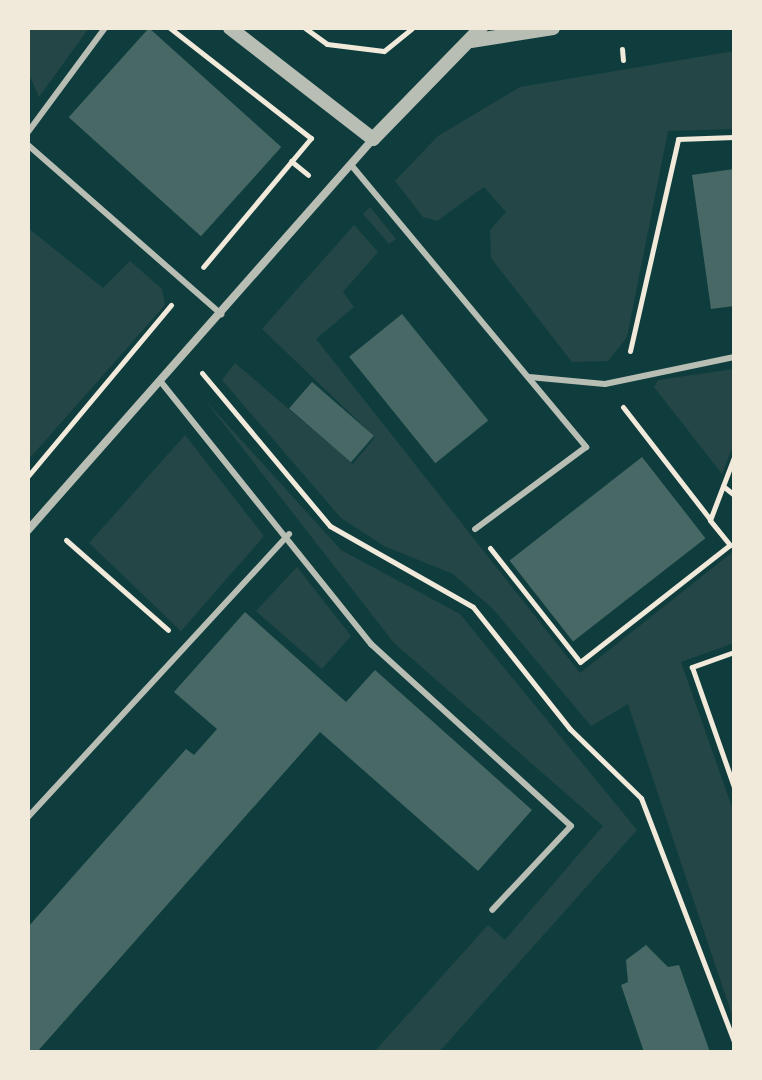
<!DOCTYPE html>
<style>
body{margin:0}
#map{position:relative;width:762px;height:1080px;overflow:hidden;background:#0f3d3e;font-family:Spectral,serif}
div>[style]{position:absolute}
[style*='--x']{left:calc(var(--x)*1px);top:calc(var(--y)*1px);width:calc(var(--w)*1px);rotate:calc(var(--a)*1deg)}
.green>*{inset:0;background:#244646}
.building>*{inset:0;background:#486865;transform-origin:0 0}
.path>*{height:5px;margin:-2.5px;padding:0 2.5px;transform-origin:2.5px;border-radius:2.5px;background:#f1e9da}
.service>*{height:6px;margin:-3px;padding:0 3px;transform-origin:3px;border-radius:3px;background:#b8beb3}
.minor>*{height:8px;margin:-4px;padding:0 4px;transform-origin:4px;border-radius:4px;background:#b8beb3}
.tertiary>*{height:14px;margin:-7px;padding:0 7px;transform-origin:7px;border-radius:7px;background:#b8beb3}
span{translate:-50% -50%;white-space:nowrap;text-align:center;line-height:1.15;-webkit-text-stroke:7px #f1e9da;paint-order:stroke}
.frame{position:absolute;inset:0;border:30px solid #f1e9da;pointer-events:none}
</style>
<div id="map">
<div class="green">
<div style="clip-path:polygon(28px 28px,89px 28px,39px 97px,28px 72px)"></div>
<div style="clip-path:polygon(734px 51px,734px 129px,668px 131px,627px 337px,608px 361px,572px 362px,491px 258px,490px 230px,506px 212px,484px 187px,437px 221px,423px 217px,395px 181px,438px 136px,520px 87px)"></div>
<div style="clip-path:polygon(370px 207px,396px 239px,389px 244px,363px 214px)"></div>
<div style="clip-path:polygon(354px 225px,378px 252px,343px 292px,354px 307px,316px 339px,580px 673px,734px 551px,734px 643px,681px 662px,734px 813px,734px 1021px,628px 704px,591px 726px,493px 609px,453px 574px,384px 546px,341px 518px,222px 380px,235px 363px,353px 464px,375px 437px,262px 329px)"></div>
<div style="clip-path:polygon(28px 228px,103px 288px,130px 261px,162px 289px,165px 305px,28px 460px)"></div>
<div style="clip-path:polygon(734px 369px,734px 443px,722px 474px,654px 387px,658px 380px)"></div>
<div style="clip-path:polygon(205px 400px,341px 550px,460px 614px,637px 830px,439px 1052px,374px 1052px,488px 925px,505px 940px,603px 826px,394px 643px)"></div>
<div style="clip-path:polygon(185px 435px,264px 536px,181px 631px,89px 543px)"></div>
<div style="clip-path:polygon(297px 567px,351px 636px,322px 669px,256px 611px)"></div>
</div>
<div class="building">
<div style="left:149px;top:28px;width:178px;height:120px;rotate:42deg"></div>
<div style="clip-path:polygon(734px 169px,734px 306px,711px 309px,692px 175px)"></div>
<div style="left:402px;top:314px;width:137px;height:68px;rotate:51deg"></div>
<div style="left:312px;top:382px;width:82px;height:35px;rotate:41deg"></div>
<div style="left:642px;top:457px;width:103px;height:168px;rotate:52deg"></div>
<div style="clip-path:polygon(245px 612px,346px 702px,375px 670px,532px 810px,478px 871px,320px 732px,37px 1052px,28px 1052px,28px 927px,186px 749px,194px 755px,217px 729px,174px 692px)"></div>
<div style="clip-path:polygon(646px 945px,668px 967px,679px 965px,710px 1052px,644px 1052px,621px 985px,628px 982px,626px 960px)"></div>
</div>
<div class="path">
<div style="--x:170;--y:28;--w:179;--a:38"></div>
<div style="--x:311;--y:138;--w:168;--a:129.9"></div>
<div style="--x:305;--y:28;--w:27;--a:36"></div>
<div style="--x:327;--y:44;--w:57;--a:7"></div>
<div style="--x:384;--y:51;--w:36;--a:-39"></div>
<div style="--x:622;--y:49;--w:11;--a:85"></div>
<div style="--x:291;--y:161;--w:22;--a:39"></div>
<div style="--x:630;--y:351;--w:217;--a:-77.2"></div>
<div style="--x:678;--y:139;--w:56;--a:-2"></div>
<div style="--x:202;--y:373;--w:199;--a:50.1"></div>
<div style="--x:330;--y:526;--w:164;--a:29.5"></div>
<div style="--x:473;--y:607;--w:156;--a:51.5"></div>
<div style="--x:570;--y:729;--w:99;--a:44.2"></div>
<div style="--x:641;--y:798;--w:260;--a:69.1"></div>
<div style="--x:623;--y:407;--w:142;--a:52.2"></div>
<div style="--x:28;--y:476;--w:223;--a:-50.1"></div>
<div style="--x:723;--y:486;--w:14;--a:39"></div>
<div style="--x:66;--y:540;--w:136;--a:41.4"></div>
<div style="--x:490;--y:548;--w:145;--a:51.7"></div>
<div style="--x:580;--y:662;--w:190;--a:-38"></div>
<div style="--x:730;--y:545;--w:32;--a:-129"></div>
<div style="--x:710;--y:520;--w:67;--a:-69.1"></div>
<div style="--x:734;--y:652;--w:45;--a:160.3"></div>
<div style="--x:692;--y:667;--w:127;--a:70.7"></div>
</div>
<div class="service">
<div style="--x:28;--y:132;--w:129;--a:-53.5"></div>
<div style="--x:28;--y:145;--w:257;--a:41.2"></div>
<div style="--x:352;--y:166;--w:366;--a:50.2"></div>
<div style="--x:586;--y:447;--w:138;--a:143.5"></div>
<div style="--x:529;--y:377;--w:76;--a:5.3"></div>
<div style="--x:605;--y:384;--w:132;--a:-11.8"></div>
<div style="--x:161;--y:382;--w:336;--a:51.3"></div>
<div style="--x:371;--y:644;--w:270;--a:42.3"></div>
<div style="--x:571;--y:826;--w:115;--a:133.2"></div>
<div style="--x:28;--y:817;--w:385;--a:-47.3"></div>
</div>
<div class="minor">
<div style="--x:28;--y:530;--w:521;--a:-48.58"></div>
</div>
<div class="tertiary">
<div style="--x:230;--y:28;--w:181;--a:37.8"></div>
<div style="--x:373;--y:139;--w:155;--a:-45.8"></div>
<div style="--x:471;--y:41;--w:83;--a:-9"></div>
</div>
<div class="frame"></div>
</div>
